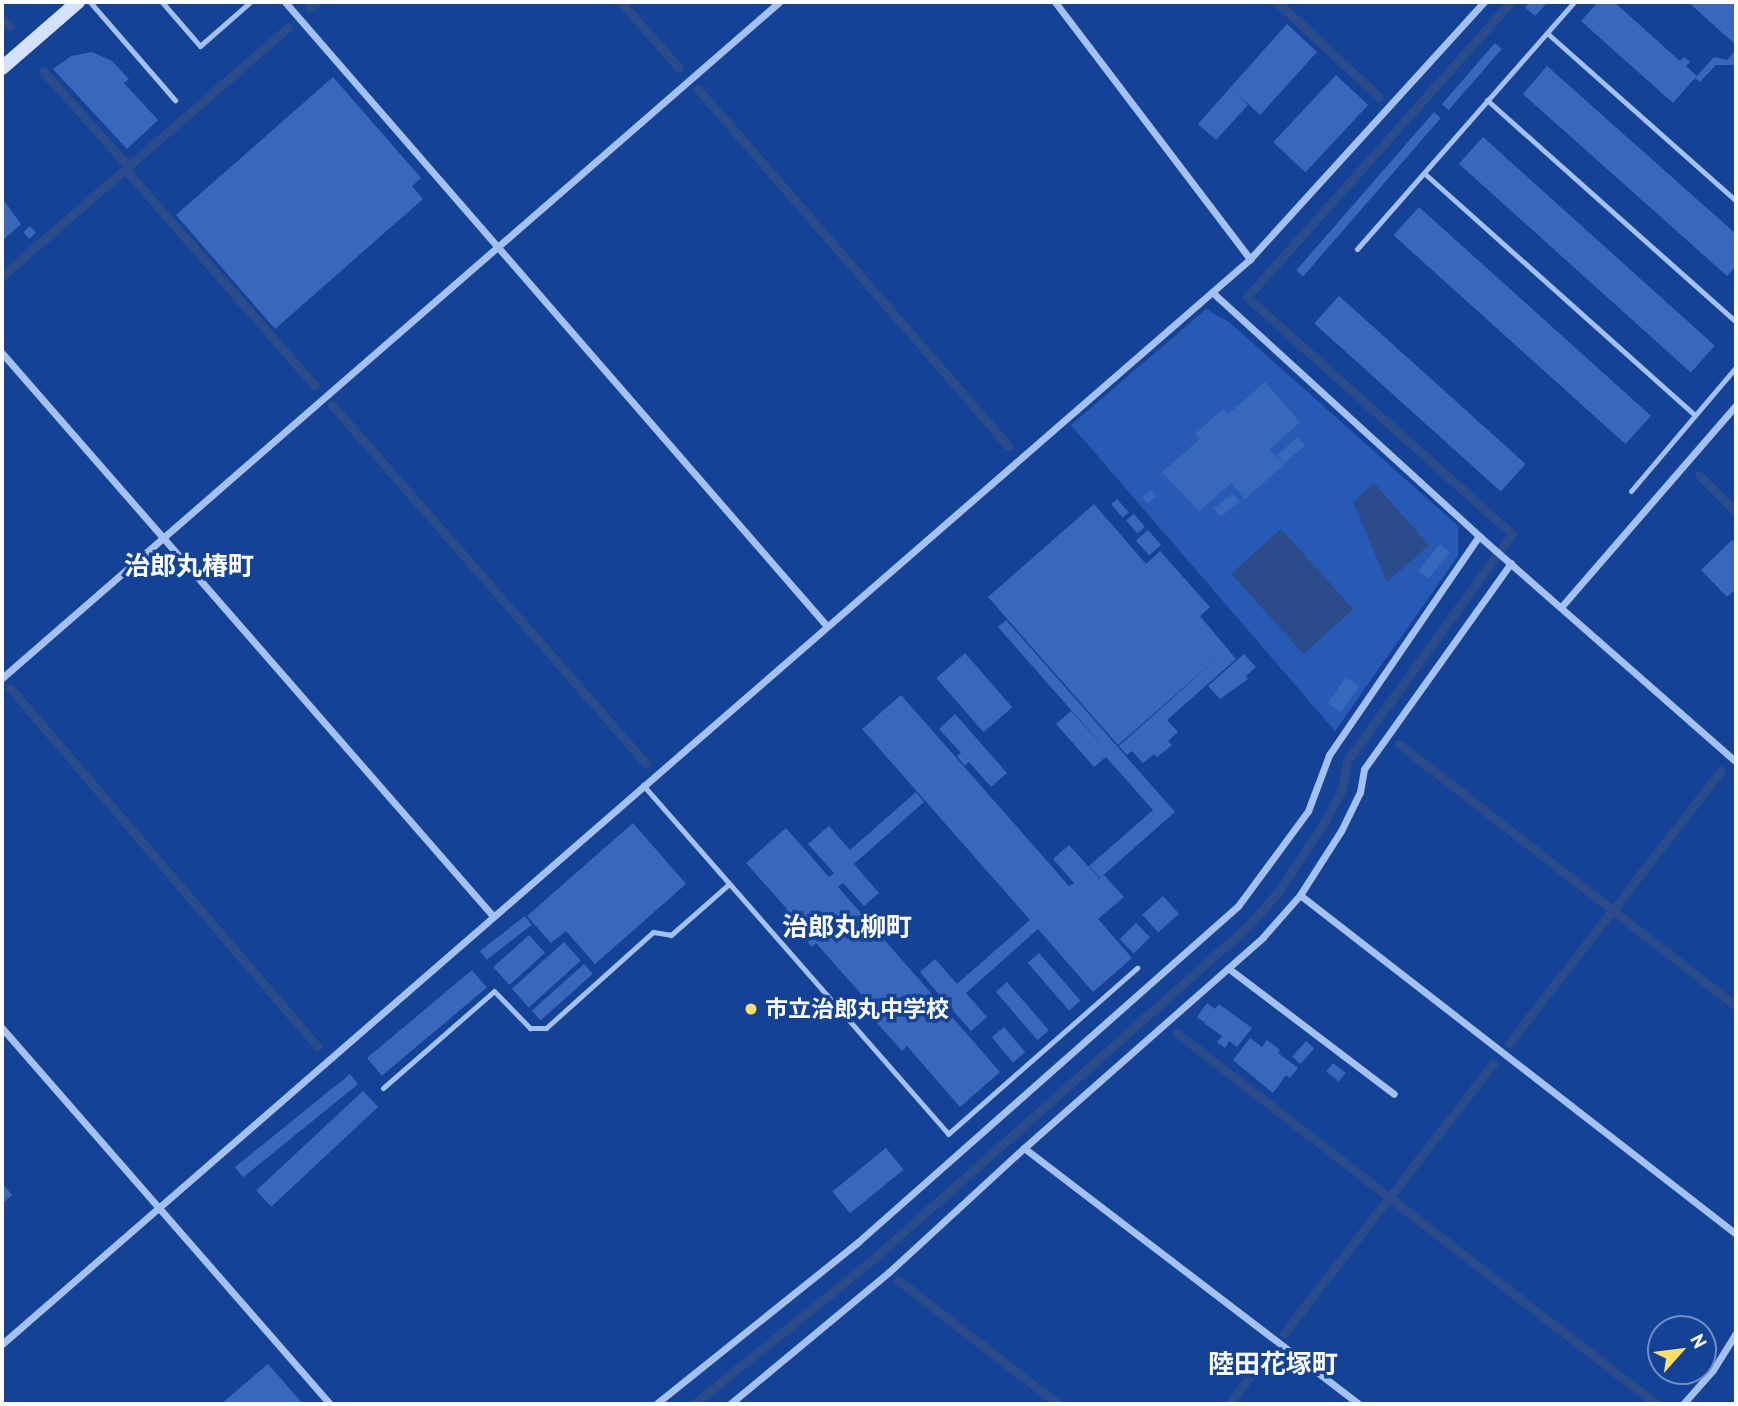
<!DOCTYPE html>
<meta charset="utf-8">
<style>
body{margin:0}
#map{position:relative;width:1738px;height:1406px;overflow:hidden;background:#144296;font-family:"PT Sans","Noto Sans JP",sans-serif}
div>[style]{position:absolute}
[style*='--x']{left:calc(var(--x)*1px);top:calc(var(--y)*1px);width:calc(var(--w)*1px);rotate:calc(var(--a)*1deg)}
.green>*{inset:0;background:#275ab5}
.water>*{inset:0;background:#2b4b8a;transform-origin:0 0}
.stream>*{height:9px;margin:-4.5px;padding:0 4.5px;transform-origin:4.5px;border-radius:4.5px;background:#2b4b8a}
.building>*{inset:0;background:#3868bc;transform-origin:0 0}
.lane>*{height:5px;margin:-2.5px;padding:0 2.5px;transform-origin:2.5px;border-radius:2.5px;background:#a5c1f2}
.street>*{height:7px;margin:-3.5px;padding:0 3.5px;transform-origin:3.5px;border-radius:3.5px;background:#a5c1f2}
.secondary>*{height:14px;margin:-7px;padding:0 7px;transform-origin:7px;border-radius:7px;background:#d4e2fc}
.dots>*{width:19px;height:19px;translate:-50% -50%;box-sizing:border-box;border:4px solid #144296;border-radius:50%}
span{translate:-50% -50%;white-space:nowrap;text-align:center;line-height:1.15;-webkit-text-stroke:7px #144296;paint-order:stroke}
.poi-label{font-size:23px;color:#fff;font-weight:700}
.left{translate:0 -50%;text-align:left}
.quarter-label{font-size:26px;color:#fff;font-weight:700}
.frame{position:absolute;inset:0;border:4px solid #fff;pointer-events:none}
.north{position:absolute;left:1647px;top:1315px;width:70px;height:70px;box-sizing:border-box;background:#144296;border:2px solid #728ec0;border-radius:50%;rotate:62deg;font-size:19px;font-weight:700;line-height:28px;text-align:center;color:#fff}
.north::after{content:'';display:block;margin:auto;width:24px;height:32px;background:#ffe066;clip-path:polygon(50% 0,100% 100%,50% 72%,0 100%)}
</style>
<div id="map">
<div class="green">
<div style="clip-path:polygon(1206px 309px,1229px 322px,1458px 526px,1458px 556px,1335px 731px,1071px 425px)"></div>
</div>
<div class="water">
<div style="clip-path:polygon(1374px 483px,1429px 545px,1387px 582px,1353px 502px)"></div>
<div style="left:1281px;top:529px;width:108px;height:67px;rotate:48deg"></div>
</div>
<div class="stream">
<div style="--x:621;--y:2;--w:88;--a:48.7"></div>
<div style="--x:1277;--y:2;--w:139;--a:43"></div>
<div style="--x:309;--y:8;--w:10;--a:-37"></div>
<div style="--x:2;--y:19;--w:10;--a:45"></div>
<div style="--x:43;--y:71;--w:127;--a:48.2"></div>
<div style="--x:698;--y:89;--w:473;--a:49"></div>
<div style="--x:125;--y:169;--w:287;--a:48.8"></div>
<div style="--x:2;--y:276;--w:379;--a:-41"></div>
<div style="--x:332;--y:405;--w:476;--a:48.8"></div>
<div style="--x:1699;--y:475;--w:52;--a:45"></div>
<div style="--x:10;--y:688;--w:472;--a:49.4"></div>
<div style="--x:1399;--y:744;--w:427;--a:37.9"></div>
<div style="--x:1177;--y:1033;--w:606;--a:37.76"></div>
<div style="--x:1509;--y:1043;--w:345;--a:-52.1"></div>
<div style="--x:898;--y:1280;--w:202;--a:37.8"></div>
<div style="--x:1284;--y:1333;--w:341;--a:-52.2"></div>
<div style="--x:694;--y:1404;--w:230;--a:-39"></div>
<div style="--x:873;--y:1259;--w:503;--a:-41.61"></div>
<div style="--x:1249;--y:925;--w:44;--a:-48.7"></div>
<div style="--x:1278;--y:892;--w:85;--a:-56.5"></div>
<div style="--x:1325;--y:821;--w:36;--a:-62"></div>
<div style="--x:1342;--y:789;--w:28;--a:-80"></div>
<div style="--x:1347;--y:761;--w:281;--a:-54"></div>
<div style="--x:1512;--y:534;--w:356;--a:-138.2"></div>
<div style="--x:1247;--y:297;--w:396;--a:-48.2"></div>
<div style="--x:1229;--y:1404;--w:64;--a:-52.6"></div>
</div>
<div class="building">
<div style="clip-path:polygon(1530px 2px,1548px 2px,1535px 16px,1525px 7px)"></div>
<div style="clip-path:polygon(1598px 2px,1614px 2px,1680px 61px,1684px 57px,1690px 62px,1686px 66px,1697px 76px,1714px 57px,1727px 60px,1736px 50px,1736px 61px,1733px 65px,1716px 65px,1700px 82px,1695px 78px,1673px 103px,1581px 21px)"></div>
<div style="clip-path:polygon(1688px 2px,1736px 2px,1736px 45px)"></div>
<div style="clip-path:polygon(1287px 24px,1317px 52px,1260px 115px,1233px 90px,1248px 105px,1216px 140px,1198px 124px)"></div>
<div style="left:1495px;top:43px;width:9px;height:81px;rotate:41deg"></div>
<div style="clip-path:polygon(92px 52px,112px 61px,129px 79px,124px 83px,158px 120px,127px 149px,53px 69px,71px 56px)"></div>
<div style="clip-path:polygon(1547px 66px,1736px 234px,1736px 266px,1727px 276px,1523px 94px)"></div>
<div style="left:1336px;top:75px;width:44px;height:92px;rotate:43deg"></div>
<div style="clip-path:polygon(333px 77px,421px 178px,412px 186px,423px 199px,275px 329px,176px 215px)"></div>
<div style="left:1434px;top:112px;width:9px;height:210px;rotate:41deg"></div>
<div style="left:1483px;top:137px;width:312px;height:36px;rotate:42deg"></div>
<div style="clip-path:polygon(2px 198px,21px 224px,2px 241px)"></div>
<div style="left:1419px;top:207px;width:312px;height:38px;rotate:42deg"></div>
<div style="left:30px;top:226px;width:9px;height:9px;rotate:49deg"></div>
<div style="left:1339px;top:296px;width:251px;height:37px;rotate:42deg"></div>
<div style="clip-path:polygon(1265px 382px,1300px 422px,1270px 449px,1284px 465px,1245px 499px,1231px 483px,1199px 511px,1162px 472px,1200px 439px,1195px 434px,1223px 409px,1228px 414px)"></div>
<div style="left:1298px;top:437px;width:11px;height:28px;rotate:49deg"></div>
<div style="left:1151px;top:490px;width:8px;height:11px;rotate:50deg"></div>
<div style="left:1233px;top:493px;width:11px;height:25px;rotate:52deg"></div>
<div style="left:1117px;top:499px;width:18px;height:8px;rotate:49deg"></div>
<div style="clip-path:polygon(1094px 504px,1146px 564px,1160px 551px,1210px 607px,1200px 616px,1236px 659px,1167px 720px,1178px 732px,1168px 741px,1172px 745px,1157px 757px,1154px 754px,1143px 763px,1132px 751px,1127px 755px,1119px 746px,1224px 652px,1118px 745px,988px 597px)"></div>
<div style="left:1134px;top:514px;width:17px;height:10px;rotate:50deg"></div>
<div style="left:1148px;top:530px;width:20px;height:16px;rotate:49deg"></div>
<div style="clip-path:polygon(1732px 540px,1736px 544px,1736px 589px,1727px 597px,1701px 570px)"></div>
<div style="left:1440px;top:544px;width:13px;height:34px;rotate:39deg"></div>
<div style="clip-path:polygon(1006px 620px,1175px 812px,1100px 878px,1089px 866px,1153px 810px,1106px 757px,1094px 767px,1056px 724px,1071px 711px,1110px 754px,998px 627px)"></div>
<div style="left:965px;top:653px;width:72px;height:38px;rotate:49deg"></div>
<div style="clip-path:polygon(1244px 654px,1256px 667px,1246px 676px,1248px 679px,1220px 699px,1208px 686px)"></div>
<div style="left:1346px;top:677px;width:16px;height:32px;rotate:35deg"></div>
<div style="clip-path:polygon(901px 695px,1069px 886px,1074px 883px,1053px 859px,1069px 845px,1099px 878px,1095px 882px,1104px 875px,1124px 897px,1098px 919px,1132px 958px,1093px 992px,1038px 929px,966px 993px,987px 1017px,971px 1031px,950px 1007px,946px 1010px,1000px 1072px,960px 1107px,907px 1046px,902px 1051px,871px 1016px,877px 1012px,816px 943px,812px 947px,782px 913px,787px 909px,746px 863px,786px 828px,829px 877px,834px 873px,808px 844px,829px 826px,850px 850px,916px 792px,924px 802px,854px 864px,879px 893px,864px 906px,843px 883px,838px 887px,938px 1001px,942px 998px,920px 972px,935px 959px,957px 984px,1030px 920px,862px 729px)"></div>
<div style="clip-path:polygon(955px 714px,1007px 773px,991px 787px,969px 762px,965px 766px,957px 756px,961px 753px,939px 729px)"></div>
<div style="clip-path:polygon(633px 823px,686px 884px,595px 964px,566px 931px,551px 943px,527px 916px)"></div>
<div style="left:1163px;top:896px;width:24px;height:28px;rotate:48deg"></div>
<div style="left:525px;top:916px;width:11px;height:57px;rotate:52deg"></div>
<div style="left:1136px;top:923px;width:20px;height:23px;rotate:45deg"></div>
<div style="left:529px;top:935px;width:24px;height:48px;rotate:48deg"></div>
<div style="left:564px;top:942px;width:25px;height:70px;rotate:48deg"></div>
<div style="left:1039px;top:953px;width:63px;height:15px;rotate:49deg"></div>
<div style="left:584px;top:964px;width:13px;height:70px;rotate:48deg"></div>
<div style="left:472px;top:970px;width:23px;height:137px;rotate:50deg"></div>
<div style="left:1007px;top:982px;width:64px;height:15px;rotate:49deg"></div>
<div style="clip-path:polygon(1207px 1003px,1215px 1009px,1219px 1004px,1252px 1028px,1237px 1047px,1229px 1041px,1225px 1048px,1217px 1042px,1222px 1036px,1204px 1023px,1210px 1014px,1204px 1022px,1197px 1017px)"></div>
<div style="left:1004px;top:1027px;width:33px;height:16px;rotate:50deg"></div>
<div style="clip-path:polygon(1250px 1038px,1262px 1047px,1267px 1040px,1280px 1050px,1278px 1053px,1298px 1068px,1290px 1078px,1286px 1075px,1273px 1093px,1233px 1060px)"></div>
<div style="left:1306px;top:1041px;width:11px;height:21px;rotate:41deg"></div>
<div style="left:1333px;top:1063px;width:16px;height:11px;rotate:38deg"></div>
<div style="left:350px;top:1074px;width:13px;height:148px;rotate:51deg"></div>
<div style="left:363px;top:1091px;width:22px;height:146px;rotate:47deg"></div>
<div style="left:886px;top:1148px;width:28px;height:69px;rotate:51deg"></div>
<div style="clip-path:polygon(2px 1183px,12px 1195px,2px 1204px)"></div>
<div style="clip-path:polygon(268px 1364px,303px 1404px,221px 1404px)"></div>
</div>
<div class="lane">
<div style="--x:90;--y:2;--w:130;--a:49.1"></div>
<div style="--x:162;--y:2;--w:58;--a:49.2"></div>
<div style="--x:200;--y:46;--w:67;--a:-41.3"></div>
<div style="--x:1547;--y:33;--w:253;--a:41.6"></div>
<div style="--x:1487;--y:100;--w:334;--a:41.7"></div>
<div style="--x:1424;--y:173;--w:363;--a:41.8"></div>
<div style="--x:1357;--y:249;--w:329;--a:-48.7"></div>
<div style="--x:1631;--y:491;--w:162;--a:-49.7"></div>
<div style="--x:643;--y:785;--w:463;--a:48.8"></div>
<div style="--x:948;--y:1134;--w:252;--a:-41.3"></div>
<div style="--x:383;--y:1088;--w:147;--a:-41.1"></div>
<div style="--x:494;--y:991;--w:52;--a:45.8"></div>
<div style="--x:530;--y:1028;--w:16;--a:0"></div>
<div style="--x:546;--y:1028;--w:144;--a:-41.9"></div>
<div style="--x:653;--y:932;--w:18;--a:9"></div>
<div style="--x:671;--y:935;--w:77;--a:-41.3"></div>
</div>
<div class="street">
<div style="--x:285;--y:2;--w:825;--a:49.03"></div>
<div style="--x:1055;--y:2;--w:323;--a:52.8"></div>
<div style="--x:1212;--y:292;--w:362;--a:42.4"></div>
<div style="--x:1479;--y:536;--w:342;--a:41.3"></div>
<div style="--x:2;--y:353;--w:747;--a:48.91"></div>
<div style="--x:1562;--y:606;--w:266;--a:-49.1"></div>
<div style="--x:2;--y:678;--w:1030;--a:-41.02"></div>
<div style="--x:1300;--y:895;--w:552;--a:37.87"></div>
<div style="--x:1228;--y:968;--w:208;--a:37.2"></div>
<div style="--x:2;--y:1028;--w:499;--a:48.9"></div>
<div style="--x:1024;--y:1148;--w:422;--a:37.4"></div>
<div style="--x:2;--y:1344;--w:1654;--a:-41"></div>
<div style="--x:1250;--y:259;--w:348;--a:-47.7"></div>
<div style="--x:656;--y:1404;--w:259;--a:-38.7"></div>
<div style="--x:858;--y:1242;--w:507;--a:-41.48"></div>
<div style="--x:1238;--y:906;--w:118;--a:-53.6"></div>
<div style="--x:1308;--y:811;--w:60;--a:-69.4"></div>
<div style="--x:1329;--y:755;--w:265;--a:-55.6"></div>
<div style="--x:730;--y:1404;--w:207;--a:-39.7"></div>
<div style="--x:889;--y:1272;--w:183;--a:-42.6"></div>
<div style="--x:1024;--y:1148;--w:319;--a:-41.4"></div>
<div style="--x:1263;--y:937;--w:56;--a:-48.6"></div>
<div style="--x:1300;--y:895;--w:76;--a:-57.4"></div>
<div style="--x:1341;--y:831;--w:43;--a:-64"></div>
<div style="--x:1360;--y:792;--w:23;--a:-80"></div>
<div style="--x:1364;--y:769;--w:253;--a:-54.5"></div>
<div style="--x:1683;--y:1404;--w:45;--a:-48.6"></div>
<div style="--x:1713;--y:1370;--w:44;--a:-58.1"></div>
</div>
<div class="secondary">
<div style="--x:2;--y:68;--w:101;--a:-41"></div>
</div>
<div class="dots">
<div style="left:751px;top:1009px;background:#ffe066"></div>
</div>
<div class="poi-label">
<span class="left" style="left:765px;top:1009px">市立治郎丸中学校</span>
</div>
<div class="quarter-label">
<span style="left:189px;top:566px">治郎丸椿町</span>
<span style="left:847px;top:927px">治郎丸柳町</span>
<span style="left:1273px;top:1364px">陸田花塚町</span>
</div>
<div class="frame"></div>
<div class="north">N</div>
</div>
